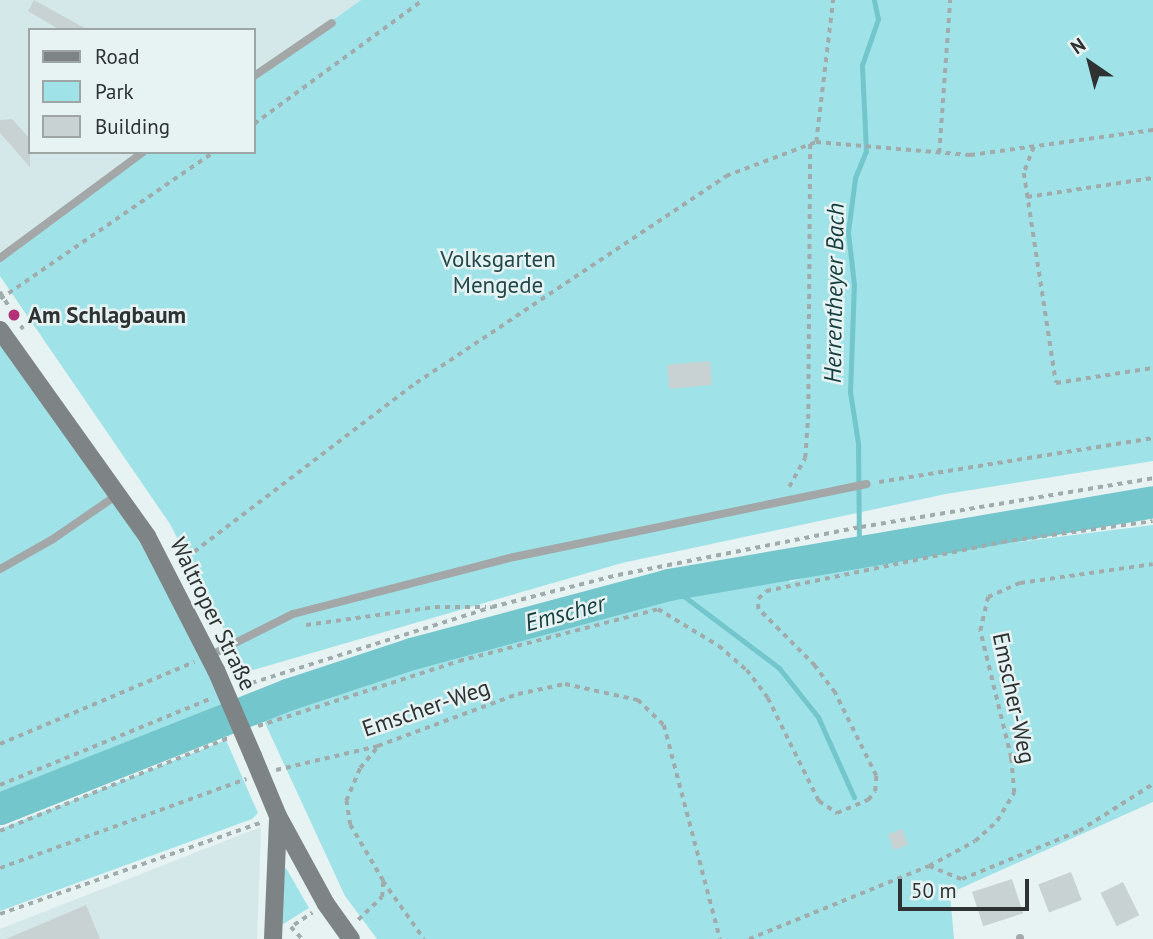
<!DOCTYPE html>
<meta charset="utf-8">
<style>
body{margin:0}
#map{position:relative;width:1153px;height:939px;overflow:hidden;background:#e7f2f2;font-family:"PT Sans",sans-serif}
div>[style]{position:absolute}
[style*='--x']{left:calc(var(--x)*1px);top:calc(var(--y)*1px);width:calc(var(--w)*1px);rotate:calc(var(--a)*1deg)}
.built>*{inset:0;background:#d4e7e9}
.green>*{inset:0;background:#9fe3e8}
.stream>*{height:5px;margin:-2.5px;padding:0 2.5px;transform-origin:2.5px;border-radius:2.5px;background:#73c6cc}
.river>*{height:32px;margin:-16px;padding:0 16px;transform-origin:16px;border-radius:16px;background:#73c6cc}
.building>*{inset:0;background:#c8d2d3;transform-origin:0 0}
.path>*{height:3.5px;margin-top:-1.75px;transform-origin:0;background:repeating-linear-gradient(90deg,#a2abab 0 5px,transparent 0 10px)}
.service>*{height:8px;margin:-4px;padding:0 4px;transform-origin:4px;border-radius:4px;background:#a3a7a8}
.secondary>*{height:18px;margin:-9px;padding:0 9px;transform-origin:9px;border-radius:9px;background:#7e8485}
.secondary-bridge>*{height:18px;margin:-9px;padding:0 9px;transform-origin:9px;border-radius:9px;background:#7e8485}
.dots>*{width:19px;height:19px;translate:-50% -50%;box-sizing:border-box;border:4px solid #e7f2f2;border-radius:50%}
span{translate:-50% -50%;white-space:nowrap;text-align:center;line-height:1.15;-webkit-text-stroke:5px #e7f2f2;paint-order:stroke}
.park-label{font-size:23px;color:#21484b}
.poi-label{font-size:23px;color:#2e3232;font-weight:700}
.left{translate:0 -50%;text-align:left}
.street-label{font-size:23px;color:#2e3232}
.water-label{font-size:24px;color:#163e41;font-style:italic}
.legend{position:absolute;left:28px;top:28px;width:228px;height:126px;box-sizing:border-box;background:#e7f2f2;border:2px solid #9da5a5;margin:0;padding:9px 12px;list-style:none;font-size:21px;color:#2e3232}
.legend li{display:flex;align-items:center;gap:14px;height:35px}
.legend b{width:35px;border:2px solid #9da5a5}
.north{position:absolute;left:1055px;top:28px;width:70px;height:70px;-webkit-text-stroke:5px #e7f2f2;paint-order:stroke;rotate:325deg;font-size:19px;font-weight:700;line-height:28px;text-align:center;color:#2e3232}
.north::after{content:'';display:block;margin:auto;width:24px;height:32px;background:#2e3232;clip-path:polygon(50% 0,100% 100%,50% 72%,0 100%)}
.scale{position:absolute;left:898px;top:879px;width:131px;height:32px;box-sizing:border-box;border:4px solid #2e3232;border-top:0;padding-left:9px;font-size:21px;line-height:24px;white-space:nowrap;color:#2e3232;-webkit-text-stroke:5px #e7f2f2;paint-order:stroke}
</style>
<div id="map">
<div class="built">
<div style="clip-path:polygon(0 0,361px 0,254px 76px,254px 30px,30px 30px,30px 152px,146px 152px,0 256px)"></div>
<div style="clip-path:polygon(261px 827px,257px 939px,0 939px,0 929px)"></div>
</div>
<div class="green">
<div style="clip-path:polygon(361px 0,1153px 0,1153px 461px,946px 494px,622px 563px,246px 672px,170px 524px,0 276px,0 256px,146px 152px,254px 152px,254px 76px)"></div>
<div style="clip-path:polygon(0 330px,123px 499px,236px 716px,0 809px)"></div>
<div style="clip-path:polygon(1153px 525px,1153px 802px,950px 893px,954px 939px,377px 939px,345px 896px,260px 712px,648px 599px,779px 570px,790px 582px,857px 562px)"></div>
<div style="clip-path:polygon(226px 740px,258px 813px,252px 819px,0 911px,0 829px)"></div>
<div style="clip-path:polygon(286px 868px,309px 908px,280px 926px,284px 870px)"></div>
</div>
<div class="stream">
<div style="--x:859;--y:550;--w:107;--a:-90.5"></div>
<div style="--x:858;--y:443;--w:52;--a:-98.9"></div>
<div style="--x:850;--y:392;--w:107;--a:-87.9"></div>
<div style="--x:854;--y:285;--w:53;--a:-96.5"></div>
<div style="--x:848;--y:232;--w:54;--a:-82.6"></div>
<div style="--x:855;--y:178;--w:29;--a:-68"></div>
<div style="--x:866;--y:151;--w:86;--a:-92.7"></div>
<div style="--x:862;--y:65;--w:49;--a:-70.8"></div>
<div style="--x:878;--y:19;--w:19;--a:-102"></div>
<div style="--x:669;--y:585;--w:138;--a:37"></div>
<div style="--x:779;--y:668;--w:63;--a:51.5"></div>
<div style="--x:818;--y:717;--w:88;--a:65.8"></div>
</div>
<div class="river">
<div style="--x:0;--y:809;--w:310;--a:-21.6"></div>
<div style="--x:288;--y:695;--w:131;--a:-18.3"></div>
<div style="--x:412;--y:654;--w:266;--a:-15"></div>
<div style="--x:669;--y:585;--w:491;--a:-9.7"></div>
</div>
<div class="building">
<div style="clip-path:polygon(34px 0,88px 30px,60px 30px,28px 11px)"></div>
<div style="clip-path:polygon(12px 119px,30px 139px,30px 167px,0 133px,0 120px)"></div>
<div style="left:710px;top:361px;width:24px;height:43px;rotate:85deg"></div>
<div style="left:902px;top:829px;width:17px;height:15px;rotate:69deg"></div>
<div style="left:1071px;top:872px;width:30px;height:35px;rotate:69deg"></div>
<div style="left:1012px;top:879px;width:36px;height:42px;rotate:72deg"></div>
<div style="left:1123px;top:882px;width:37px;height:25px;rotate:64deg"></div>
<div style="clip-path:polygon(86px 905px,100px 939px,6px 939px)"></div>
</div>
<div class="path">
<div style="--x:254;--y:124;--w:210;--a:-36.3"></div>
<div style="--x:816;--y:142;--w:143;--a:-83.2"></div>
<div style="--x:1034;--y:147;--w:28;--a:111"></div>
<div style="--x:1024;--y:173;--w:212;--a:81.3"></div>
<div style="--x:1056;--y:383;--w:98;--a:-8.8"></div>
<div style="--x:939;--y:153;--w:153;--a:-85.9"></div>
<div style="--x:1027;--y:197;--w:127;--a:-8.6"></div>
<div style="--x:0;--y:292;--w:44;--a:58.1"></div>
<div style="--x:0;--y:299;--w:260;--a:-34.5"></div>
<div style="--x:879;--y:482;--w:278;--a:-9.1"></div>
<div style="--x:789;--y:487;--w:33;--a:-61"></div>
<div style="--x:805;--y:458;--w:39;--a:-86"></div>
<div style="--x:808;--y:419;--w:275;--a:-89.6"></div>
<div style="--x:176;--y:552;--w:30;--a:63"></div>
<div style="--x:178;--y:564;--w:299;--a:-37.3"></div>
<div style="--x:416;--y:383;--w:373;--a:-33.7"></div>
<div style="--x:726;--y:176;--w:96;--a:-20.7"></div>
<div style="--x:816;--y:142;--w:155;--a:4.8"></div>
<div style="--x:970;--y:155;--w:185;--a:-7.8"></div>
<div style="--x:306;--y:625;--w:130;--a:-7.9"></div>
<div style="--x:435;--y:607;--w:51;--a:0"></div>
<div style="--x:242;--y:686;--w:262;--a:-17.5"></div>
<div style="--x:492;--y:607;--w:130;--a:-14.3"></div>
<div style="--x:618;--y:575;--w:248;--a:-11.2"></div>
<div style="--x:861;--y:527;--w:296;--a:-9.5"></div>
<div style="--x:258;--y:726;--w:211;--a:-17.9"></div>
<div style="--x:459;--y:661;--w:206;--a:-14.6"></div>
<div style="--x:658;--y:609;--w:71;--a:31.2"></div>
<div style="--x:719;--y:646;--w:37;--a:41"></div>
<div style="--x:747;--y:670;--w:35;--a:53"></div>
<div style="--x:768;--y:698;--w:115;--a:63.7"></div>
<div style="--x:819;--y:801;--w:22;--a:34"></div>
<div style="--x:837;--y:813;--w:34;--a:-23"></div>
<div style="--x:868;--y:800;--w:11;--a:-52"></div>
<div style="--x:875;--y:791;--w:15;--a:-86"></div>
<div style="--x:876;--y:776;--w:93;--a:-116.3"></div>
<div style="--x:835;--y:693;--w:34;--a:-127"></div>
<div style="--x:815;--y:666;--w:81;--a:-135"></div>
<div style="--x:758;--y:609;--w:10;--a:-90"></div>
<div style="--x:758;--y:599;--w:11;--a:-45"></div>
<div style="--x:766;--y:591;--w:241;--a:-11.7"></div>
<div style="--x:1002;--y:542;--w:152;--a:-7.9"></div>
<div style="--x:0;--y:744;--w:211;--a:-22.9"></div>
<div style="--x:276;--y:770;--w:105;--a:-13.2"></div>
<div style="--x:378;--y:746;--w:149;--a:-20.4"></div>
<div style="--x:518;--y:694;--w:48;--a:-12"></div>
<div style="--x:565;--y:684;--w:75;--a:12.4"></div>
<div style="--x:638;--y:700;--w:36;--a:44"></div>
<div style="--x:664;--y:725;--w:221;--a:75.3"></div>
<div style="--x:0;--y:785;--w:229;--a:-22.3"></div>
<div style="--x:0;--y:831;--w:246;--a:-22.2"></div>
<div style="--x:929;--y:866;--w:35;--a:22"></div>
<div style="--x:962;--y:879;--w:126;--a:-22.3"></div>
<div style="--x:1079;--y:831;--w:88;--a:-32.4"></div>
<div style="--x:0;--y:868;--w:262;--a:-19.9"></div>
<div style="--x:383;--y:881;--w:71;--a:54.7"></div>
<div style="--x:0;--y:914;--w:278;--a:-19.3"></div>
<div style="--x:358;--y:920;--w:33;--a:-44"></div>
<div style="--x:382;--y:897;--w:16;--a:-86"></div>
<div style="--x:383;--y:881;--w:65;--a:-120.5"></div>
<div style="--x:350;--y:825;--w:24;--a:-99"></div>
<div style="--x:346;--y:801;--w:36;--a:-67"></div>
<div style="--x:360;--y:768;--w:26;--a:-50"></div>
<div style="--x:294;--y:925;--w:22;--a:-34"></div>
<div style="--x:291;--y:927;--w:16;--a:47"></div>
<div style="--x:749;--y:939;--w:194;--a:-22.1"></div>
<div style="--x:929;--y:866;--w:52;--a:-28.5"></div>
<div style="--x:975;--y:841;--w:30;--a:-42"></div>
<div style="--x:997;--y:821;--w:33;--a:-59"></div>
<div style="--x:1014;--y:793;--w:35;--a:-95"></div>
<div style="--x:1011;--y:758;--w:131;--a:-103.7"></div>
<div style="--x:980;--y:631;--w:35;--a:-77"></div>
<div style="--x:988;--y:597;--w:35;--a:-24"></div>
<div style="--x:1020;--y:583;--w:134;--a:-8.1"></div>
</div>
<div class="service">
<div style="--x:254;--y:76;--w:94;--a:-34.2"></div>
<div style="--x:0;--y:258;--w:178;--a:-36.5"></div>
<div style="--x:0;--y:569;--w:61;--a:-29.5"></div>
<div style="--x:53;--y:539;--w:78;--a:-34.5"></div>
<div style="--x:209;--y:656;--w:94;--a:-26.6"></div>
<div style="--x:293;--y:614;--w:228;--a:-14.5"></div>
<div style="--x:514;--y:557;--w:360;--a:-11.7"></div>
<div style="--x:1020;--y:938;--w:1;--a:90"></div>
</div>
<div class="secondary">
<div style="--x:0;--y:330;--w:253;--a:54.5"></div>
<div style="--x:147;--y:536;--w:151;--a:62.8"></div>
<div style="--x:253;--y:756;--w:65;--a:67.4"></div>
<div style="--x:278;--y:816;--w:100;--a:61.4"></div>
<div style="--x:326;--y:904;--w:43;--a:54.5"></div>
<div style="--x:273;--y:939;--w:119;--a:-87.6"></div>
</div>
<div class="secondary-bridge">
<div style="--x:216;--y:670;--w:94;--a:66.7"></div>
</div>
<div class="dots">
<div style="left:14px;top:315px;background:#b43178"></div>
</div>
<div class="park-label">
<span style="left:498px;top:272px">Volksgarten<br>Mengede</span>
</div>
<div class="poi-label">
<span class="left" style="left:28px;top:315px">Am Schlagbaum</span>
</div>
<div class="street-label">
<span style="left:213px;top:614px;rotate:64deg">Waltroper Straße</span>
<span style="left:1014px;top:698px;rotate:78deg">Emscher-Weg</span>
<span style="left:426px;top:708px;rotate:-19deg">Emscher-Weg</span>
</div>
<div class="water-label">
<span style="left:834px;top:293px;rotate:-89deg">Herrentheyer Bach</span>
<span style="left:565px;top:613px;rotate:-15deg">Emscher</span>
</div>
<ul class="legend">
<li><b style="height:9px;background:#7e8485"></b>Road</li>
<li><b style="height:19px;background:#9fe3e8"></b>Park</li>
<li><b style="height:19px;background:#c8d2d3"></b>Building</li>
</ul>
<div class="north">N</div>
<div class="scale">50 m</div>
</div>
